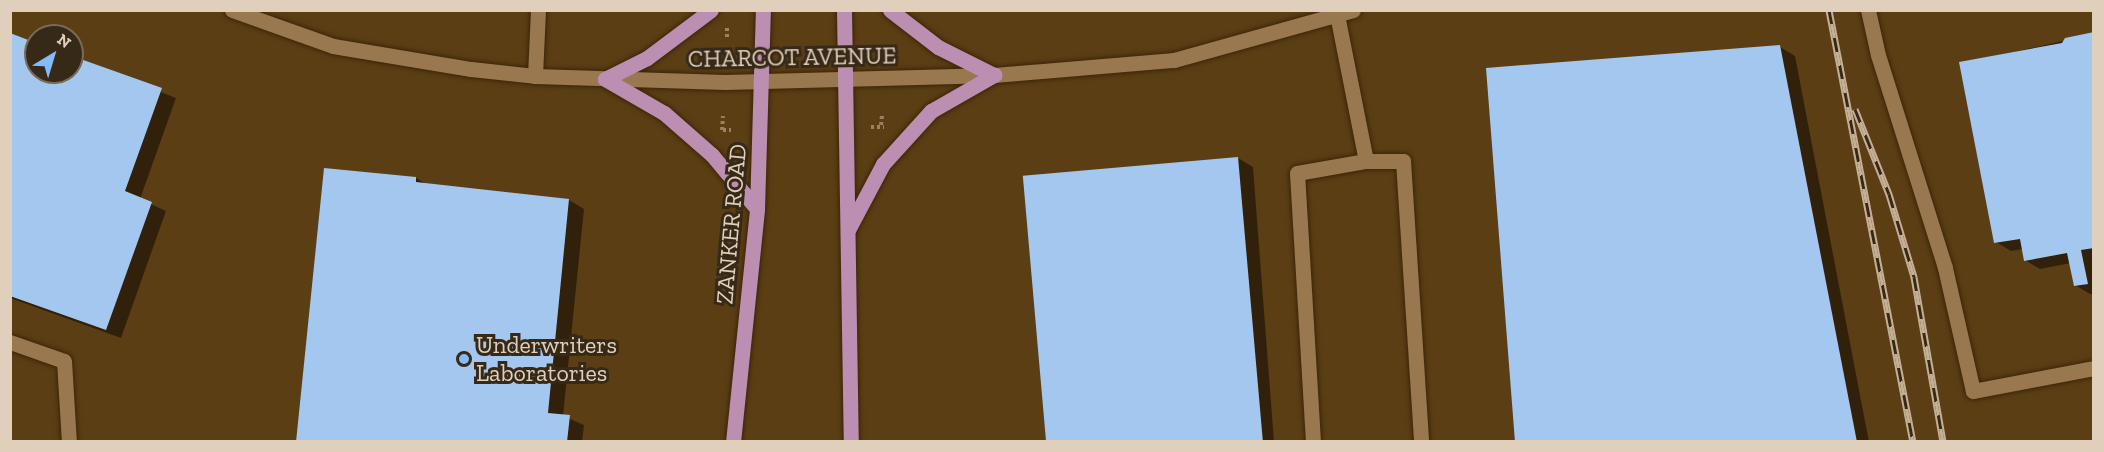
<!DOCTYPE html>
<style>
body{margin:0}
#map{position:relative;width:2104px;height:452px;overflow:hidden;background:#5c3e15;font-family:"Zilla Slab",serif}
div>[style]{position:absolute}
[style*='--x']{left:calc(var(--x)*1px);top:calc(var(--y)*1px);width:calc(var(--w)*1px);rotate:calc(var(--a)*1deg)}
.shadow>*{inset:0;background:#0007}
.building>*{inset:0;background:#a3c7ef;transform-origin:0 0}
.path>*{height:4px;margin-top:-2px;transform-origin:0;background:repeating-linear-gradient(90deg,#9a8262 0 3px,transparent 0 6px)}
.roads{filter:drop-shadow(0 0 2px #3c2607) drop-shadow(0 0 2px #3c2607)}
.lane>*{height:15px;margin:-7.5px;padding:0 7.5px;transform-origin:7.5px;border-radius:7.5px;background:#997850}
.secondary>*{height:15px;margin:-7.5px;padding:0 7.5px;transform-origin:7.5px;border-radius:7.5px;background:#997850}
.primary>*{height:15px;margin:-7.5px;padding:0 7.5px;transform-origin:7.5px;border-radius:7.5px;background:#bb8eb2}
.rail>*{height:7px;margin-top:-3.5px;transform-origin:0;background:repeating-linear-gradient(90deg,#362918 0 14px,#c4b097 0 28px);box-sizing:border-box;border-block:2px solid #c4b097}
.dots>*{width:16px;height:16px;translate:-50% -50%;box-sizing:border-box;border:3px solid #362918;border-radius:50%}
span{translate:-50% -50%;white-space:nowrap;text-align:center;line-height:1.15;-webkit-text-stroke:6px #362918;paint-order:stroke}
.street-label{font-size:24px;color:#e0cfba}
.poi-label{font-size:24px;color:#e0cfba}
.left{translate:0 -50%;text-align:left}
.frame{position:absolute;inset:0;border:12px solid #e0cfba;pointer-events:none}
.north{position:absolute;left:24px;top:24px;width:60px;height:60px;box-sizing:border-box;background:#362918;border:2px solid #7a6b59;border-radius:50%;rotate:38deg;font-size:16px;font-weight:700;line-height:24px;text-align:center;color:#e0cfba}
.north::after{content:'';display:block;margin:auto;width:21px;height:27px;background:#83bcfb;clip-path:polygon(50% 0,100% 100%,50% 72%,0 100%)}
</style>
<div id="map">
<div class="shadow">
<div style="clip-path:polygon(2094px 34px,2094px 294px,2090px 294px,2075px 285px,2071px 263px,2040px 269px,2025px 260px,2023px 249px,2011px 251px,1996px 242px,1960px 64px)"></div>
<div style="clip-path:polygon(10px 35px,36px 44px,36px 72px,72px 72px,72px 57px,176px 98px,140px 199px,166px 211px,121px 338px,10px 298px)"></div>
<div style="clip-path:polygon(1780px 47px,1795px 56px,1869px 442px,1516px 442px)"></div>
<div style="clip-path:polygon(1238px 158px,1253px 167px,1274px 442px,1046px 442px)"></div>
<div style="clip-path:polygon(416px 178px,428px 185px,569px 200px,584px 209px,563px 416px,584px 425px,582px 442px,298px 442px)"></div>
</div>
<div class="building">
<div style="clip-path:polygon(2094px 32px,2094px 248px,2081px 250px,2088px 284px,2074px 286px,2067px 253px,2024px 261px,2020px 239px,1994px 243px,1959px 62px,2062px 43px,2065px 38px)"></div>
<div style="clip-path:polygon(10px 33px,36px 43px,36px 72px,72px 72px,72px 56px,162px 88px,125px 191px,152px 202px,106px 330px,10px 296px)"></div>
<div style="clip-path:polygon(1780px 45px,1857px 442px,1515px 442px,1486px 68px)"></div>
<div style="left:1238px;top:157px;width:286px;height:216px;rotate:85deg"></div>
<div style="clip-path:polygon(324px 168px,416px 177px,416px 182px,569px 199px,548px 413px,570px 415px,567px 442px,296px 442px)"></div>
</div>
<div class="path">
<div style="--x:727;--y:28;--w:11;--a:90"></div>
<div style="--x:881;--y:125;--w:10;--a:-84"></div>
<div style="--x:871;--y:127;--w:13;--a:0"></div>
<div style="--x:722;--y:130;--w:14;--a:-86"></div>
<div style="--x:723;--y:130;--w:8;--a:0"></div>
</div>
<div class="roads">
<div class="lane">
<div style="--x:1868;--y:10;--w:46;--a:77.5"></div>
<div style="--x:1878;--y:55;--w:223;--a:72.5"></div>
<div style="--x:1945;--y:268;--w:126;--a:77.2"></div>
<div style="--x:1973;--y:391;--w:123;--a:-10.8"></div>
<div style="--x:535;--y:76;--w:66;--a:-87.4"></div>
<div style="--x:1366;--y:161;--w:37;--a:0"></div>
<div style="--x:1403;--y:161;--w:282;--a:86.3"></div>
<div style="--x:10;--y:342;--w:57;--a:19.4"></div>
<div style="--x:64;--y:361;--w:81;--a:86.5"></div>
<div style="--x:1313;--y:442;--w:269;--a:-93.4"></div>
<div style="--x:1297;--y:173;--w:70;--a:-9.9"></div>
<div style="--x:1366;--y:161;--w:149;--a:-101.2"></div>
</div>
<div class="secondary">
<div style="--x:232;--y:10;--w:107;--a:19.6"></div>
<div style="--x:333;--y:46;--w:140;--a:9.5"></div>
<div style="--x:471;--y:69;--w:64;--a:6.2"></div>
<div style="--x:535;--y:76;--w:190;--a:1.8"></div>
<div style="--x:725;--y:82;--w:269;--a:-1.5"></div>
<div style="--x:994;--y:75;--w:181;--a:-4.8"></div>
<div style="--x:1174;--y:60;--w:186;--a:-15.6"></div>
</div>
<div class="primary">
<div style="--x:844;--y:10;--w:432;--a:89.1"></div>
<div style="--x:890;--y:10;--w:61;--a:37.6"></div>
<div style="--x:938;--y:47;--w:63;--a:26.6"></div>
<div style="--x:605;--y:79;--w:68;--a:30"></div>
<div style="--x:664;--y:113;--w:64;--a:41.2"></div>
<div style="--x:712;--y:155;--w:70;--a:50.2"></div>
<div style="--x:605;--y:79;--w:47;--a:-26.6"></div>
<div style="--x:647;--y:58;--w:80;--a:-36.9"></div>
<div style="--x:848;--y:230;--w:75;--a:-62.1"></div>
<div style="--x:883;--y:164;--w:72;--a:-47.8"></div>
<div style="--x:931;--y:111;--w:73;--a:-29.7"></div>
<div style="--x:733;--y:442;--w:234;--a:-84.1"></div>
<div style="--x:757;--y:209;--w:199;--a:-88.3"></div>
</div>
</div>
<div class="rail">
<div style="--x:1829;--y:10;--w:440;--a:79"></div>
<div style="--x:1855;--y:109;--w:92;--a:68.2"></div>
<div style="--x:1889;--y:194;--w:87;--a:73.2"></div>
<div style="--x:1914;--y:277;--w:168;--a:80"></div>
</div>
<div class="dots">
<div style="left:464px;top:359px;background:#83bcfb"></div>
</div>
<div class="street-label">
<span style="left:792px;top:57px;rotate:-1deg">CHARCOT AVENUE</span>
<span style="left:731px;top:224px;rotate:-85deg">ZANKER ROAD</span>
</div>
<div class="poi-label">
<span class="left" style="left:476px;top:359px">Underwriters<br>Laboratories</span>
</div>
<div class="frame"></div>
<div class="north">N</div>
</div>
